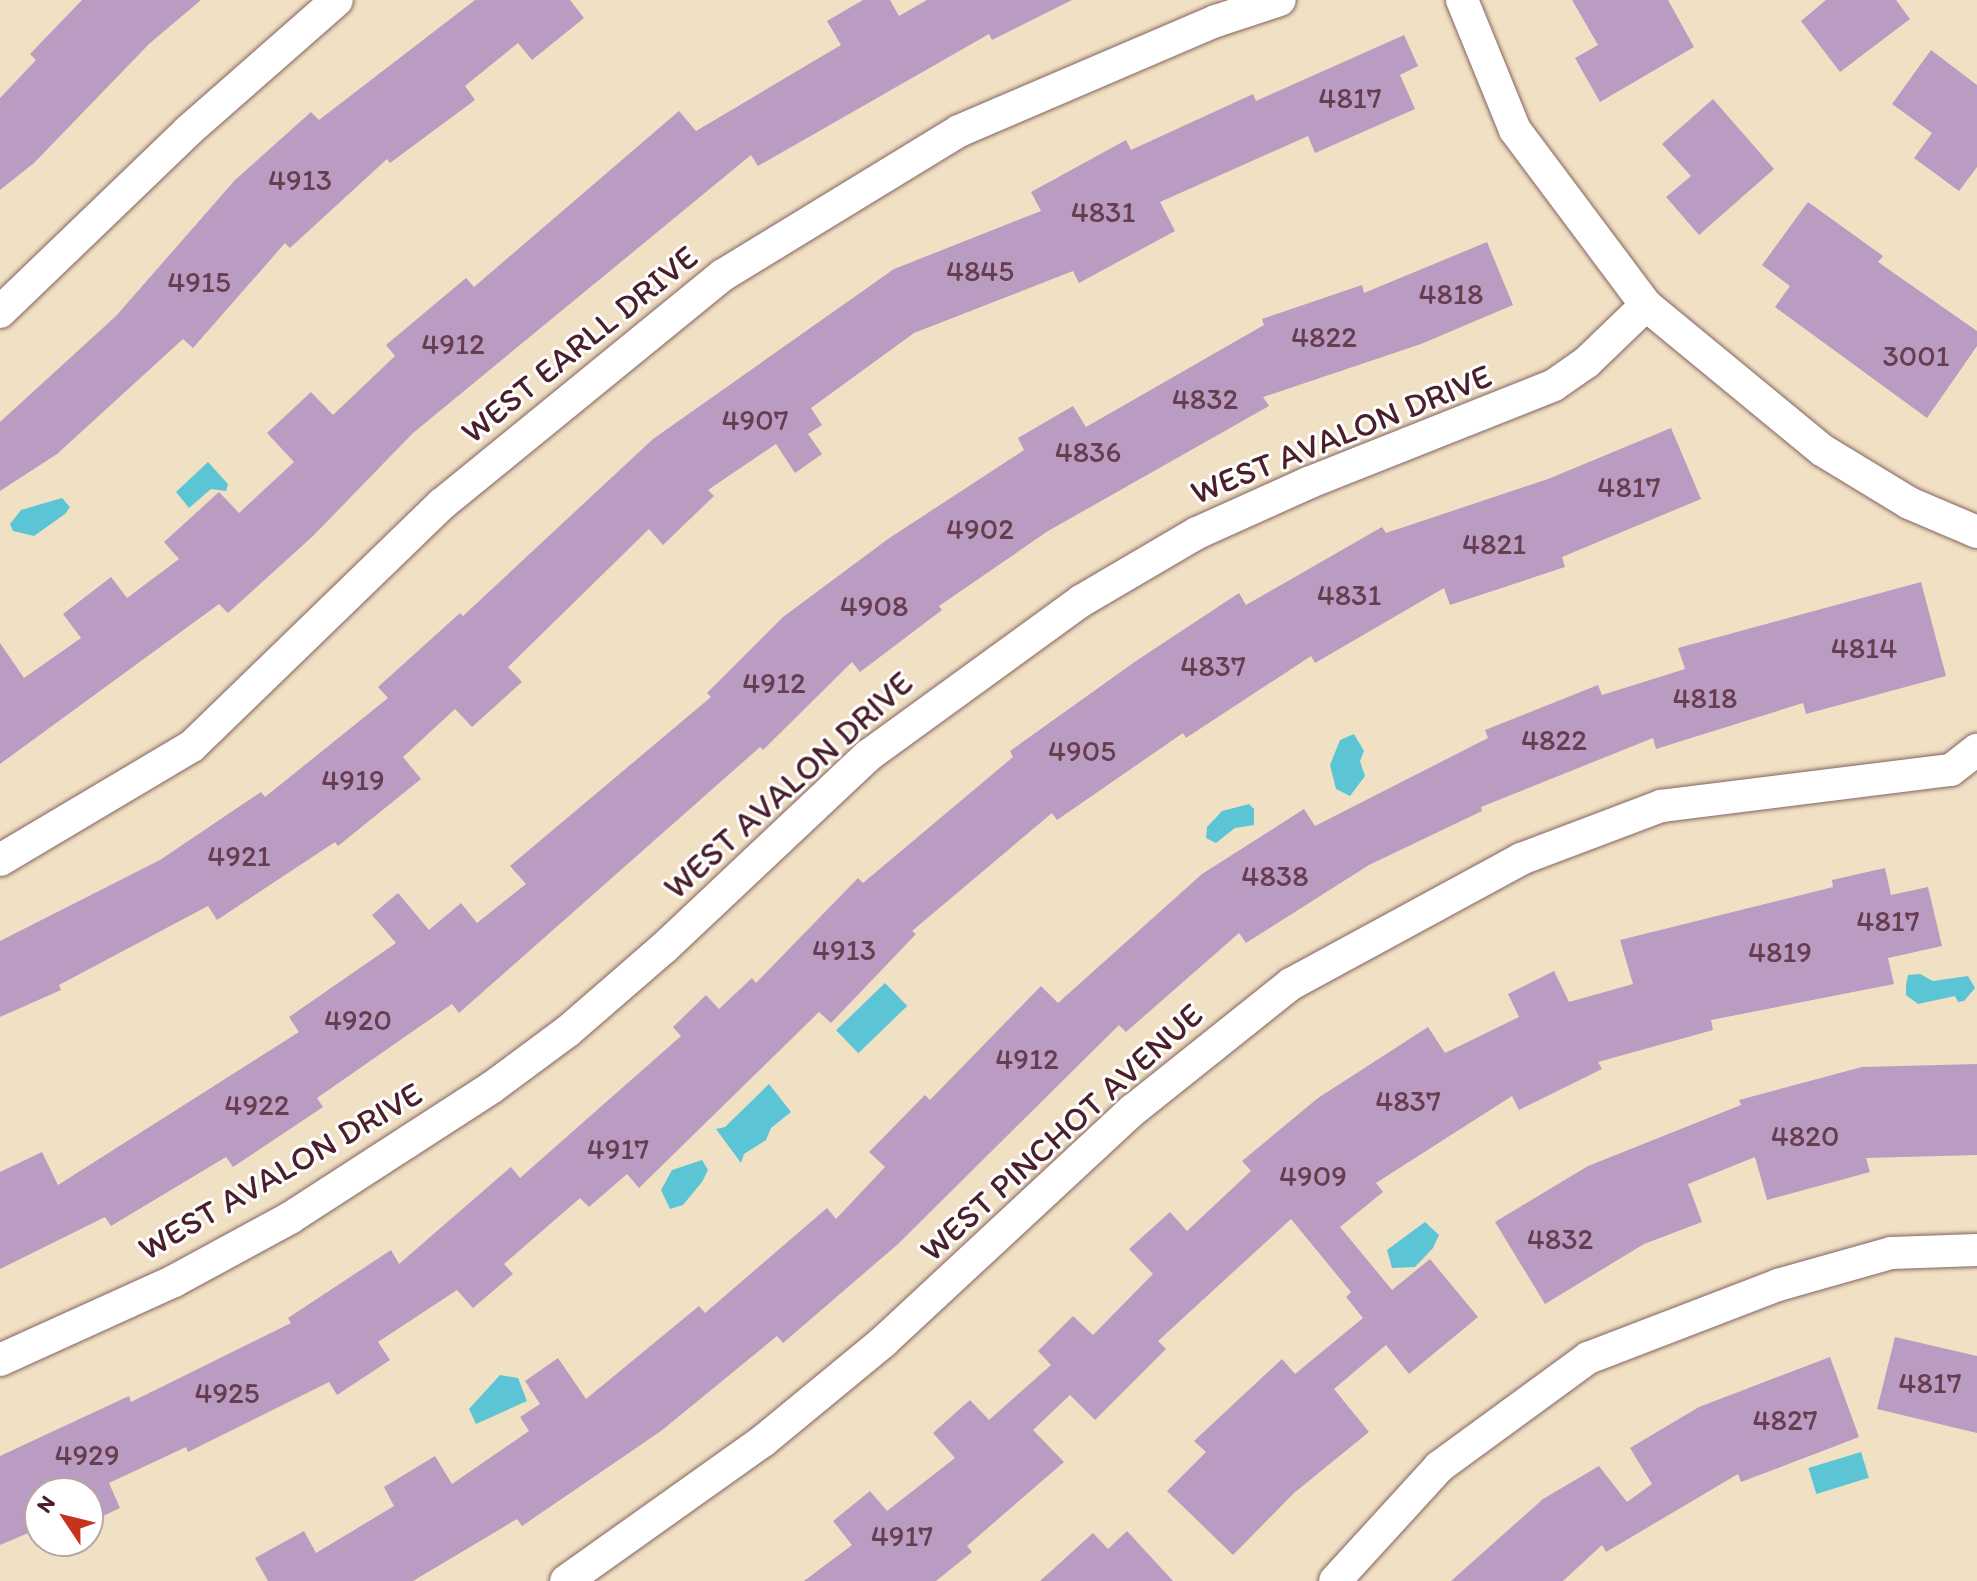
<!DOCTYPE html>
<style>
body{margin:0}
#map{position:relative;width:1977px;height:1581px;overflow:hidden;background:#f1e1c4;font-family:Itim,sans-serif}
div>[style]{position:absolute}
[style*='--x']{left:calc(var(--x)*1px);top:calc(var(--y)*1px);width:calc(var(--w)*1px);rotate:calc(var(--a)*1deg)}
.water>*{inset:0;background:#5bc5d5;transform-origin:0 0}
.building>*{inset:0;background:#ba9bc1}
.roads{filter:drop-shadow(0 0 2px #846361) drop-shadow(0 0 2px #846361)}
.street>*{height:32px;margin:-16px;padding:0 16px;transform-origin:16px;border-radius:16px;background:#fff}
span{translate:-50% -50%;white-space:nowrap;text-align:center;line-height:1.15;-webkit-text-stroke:6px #fff;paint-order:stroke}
.number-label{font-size:30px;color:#663e50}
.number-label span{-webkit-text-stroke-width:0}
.street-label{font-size:34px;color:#4a1f2b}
.north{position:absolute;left:24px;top:1477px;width:80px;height:80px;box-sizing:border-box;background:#fff;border:2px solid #b7a5aa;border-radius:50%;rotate:305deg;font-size:22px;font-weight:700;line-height:32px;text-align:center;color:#4a1f2b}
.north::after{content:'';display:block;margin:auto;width:28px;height:36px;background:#c8321e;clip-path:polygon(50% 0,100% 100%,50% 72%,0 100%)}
</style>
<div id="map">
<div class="water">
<div style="clip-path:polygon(208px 462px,228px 484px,226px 491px,211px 489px,189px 508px,176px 492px)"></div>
<div style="clip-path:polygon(62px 498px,70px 507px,65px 514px,34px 536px,13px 531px,10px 524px,21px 510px)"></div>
<div style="clip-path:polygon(1354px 734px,1364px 751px,1360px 761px,1365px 776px,1350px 796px,1336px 789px,1330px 765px,1340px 740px)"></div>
<div style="clip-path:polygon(1249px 804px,1254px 809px,1254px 825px,1235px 828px,1216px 843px,1206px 838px,1207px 827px,1222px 811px)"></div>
<div style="clip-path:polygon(1920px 974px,1933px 981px,1968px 976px,1975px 988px,1964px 1001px,1958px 1002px,1955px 996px,1918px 1004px,1906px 995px,1906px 985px,1908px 975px)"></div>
<div style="left:885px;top:983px;width:32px;height:68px;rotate:46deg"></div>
<div style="clip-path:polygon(769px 1084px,791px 1112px,771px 1128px,766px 1140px,744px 1154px,741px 1163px,716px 1129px,725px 1127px)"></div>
<div style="clip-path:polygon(702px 1160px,708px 1170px,702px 1182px,683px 1205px,670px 1209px,661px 1190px,672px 1170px)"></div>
<div style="clip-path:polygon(1425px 1222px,1439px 1235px,1433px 1248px,1415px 1267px,1392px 1268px,1387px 1250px)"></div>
<div style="clip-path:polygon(500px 1375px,518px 1378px,527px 1401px,476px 1424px,469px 1409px)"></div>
<div style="left:1861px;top:1452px;width:27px;height:55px;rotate:73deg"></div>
</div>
<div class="building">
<div style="clip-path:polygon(82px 0,201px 0,149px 44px,34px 163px,0 190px,0 98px,36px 60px,30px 54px)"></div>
<div style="clip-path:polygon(475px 0,570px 0,584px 18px,532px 60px,518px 43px,465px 86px,475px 100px,390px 163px,387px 159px,290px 248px,285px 243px,193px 348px,183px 339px,57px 454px,0 491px,0 422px,116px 316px,235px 180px,311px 112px,319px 120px)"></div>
<div style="clip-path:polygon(863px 0,890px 0,899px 16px,927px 0,1072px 0,992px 40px,989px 34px,758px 166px,751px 155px,413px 433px,313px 536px,228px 613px,219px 604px,0 764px,0 643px,24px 678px,81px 638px,63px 614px,111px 577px,127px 598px,179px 559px,164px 542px,219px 492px,239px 513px,294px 462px,267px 433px,311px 392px,333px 415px,395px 356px,386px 345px,466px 278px,474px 287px,679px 111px,696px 131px,841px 45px,827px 21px)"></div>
<div style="clip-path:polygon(1572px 0,1668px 0,1694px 47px,1600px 102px,1575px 58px,1598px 45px)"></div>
<div style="clip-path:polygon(1826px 0,1896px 0,1910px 19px,1840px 72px,1801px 21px)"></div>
<div style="clip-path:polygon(1404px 35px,1418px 66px,1400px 75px,1415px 109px,1315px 153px,1308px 136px,1160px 202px,1175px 231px,1079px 283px,1073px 271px,914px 333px,811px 408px,822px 425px,808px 434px,822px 454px,795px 473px,776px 444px,708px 490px,714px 496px,663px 545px,649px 529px,508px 667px,522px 682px,472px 727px,455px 709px,403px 757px,421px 779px,338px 846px,335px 842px,217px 920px,208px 906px,59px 985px,61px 990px,0 1017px,0 941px,160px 860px,261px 792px,265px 797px,388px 698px,378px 687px,460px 613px,463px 616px,653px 439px,894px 269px,1041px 211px,1031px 192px,1126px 140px,1131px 150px,1253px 94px,1256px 101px)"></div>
<div style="clip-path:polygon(1931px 50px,1977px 85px,1977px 167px,1959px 191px,1914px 158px,1932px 133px,1892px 104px)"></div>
<div style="clip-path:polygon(1713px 99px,1774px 169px,1699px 235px,1666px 197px,1691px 176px,1662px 144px)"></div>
<div style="clip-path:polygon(1808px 202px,1883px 256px,1878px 262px,1977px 331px,1977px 346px,1927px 418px,1775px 307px,1790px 286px,1762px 265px)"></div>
<div style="clip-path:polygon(1487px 242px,1513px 305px,1421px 344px,1263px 397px,1269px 406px,1048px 531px,939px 606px,942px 610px,860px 672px,852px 662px,763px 750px,760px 747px,459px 1013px,452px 1004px,317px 1098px,323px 1107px,233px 1167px,226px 1157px,111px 1226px,105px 1217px,0 1269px,0 1172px,42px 1152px,58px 1185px,299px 1032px,289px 1017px,396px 943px,372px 915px,398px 893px,429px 930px,461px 903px,477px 923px,526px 884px,510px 866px,711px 697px,707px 693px,783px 617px,888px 539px,1024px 450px,1018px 438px,1073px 406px,1086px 427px,1264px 325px,1262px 319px,1362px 285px,1364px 293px)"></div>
<div style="clip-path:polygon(1671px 428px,1701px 499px,1562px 557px,1565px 567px,1450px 605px,1444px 588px,1315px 663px,1311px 656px,1186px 738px,1183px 733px,1057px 820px,1052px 813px,912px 931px,916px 934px,831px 1023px,819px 1012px,639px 1188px,627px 1174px,589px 1207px,580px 1198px,504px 1264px,513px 1274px,473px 1308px,457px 1290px,378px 1342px,390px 1360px,337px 1395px,329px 1382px,188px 1452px,186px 1447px,109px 1483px,120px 1508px,88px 1523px,88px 1493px,40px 1493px,40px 1528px,0 1545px,0 1456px,129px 1396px,131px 1402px,291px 1323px,288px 1318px,391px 1250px,399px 1264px,511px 1167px,520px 1178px,681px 1036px,673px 1027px,706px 995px,719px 1009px,752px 978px,756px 983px,858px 878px,863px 883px,1013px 757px,1010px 751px,1136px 661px,1239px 593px,1246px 605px,1382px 527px,1386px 533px,1548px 479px)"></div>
<div style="clip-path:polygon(1921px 582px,1946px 676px,1806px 714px,1803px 703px,1656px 749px,1653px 738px,1481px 807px,1482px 811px,1369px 865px,1246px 943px,1239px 933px,1126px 1032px,1119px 1025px,898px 1244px,783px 1343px,777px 1336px,661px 1431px,522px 1526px,517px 1519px,413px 1581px,268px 1581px,255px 1558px,304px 1531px,316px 1553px,394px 1506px,384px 1487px,435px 1456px,452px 1484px,529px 1431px,520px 1417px,540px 1404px,525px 1381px,558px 1358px,586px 1399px,699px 1306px,705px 1313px,827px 1208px,836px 1219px,885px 1167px,869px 1152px,925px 1095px,930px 1100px,1041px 986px,1058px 1003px,1202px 874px,1304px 809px,1315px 826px,1488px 738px,1485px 730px,1598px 685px,1602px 695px,1685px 669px,1678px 648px)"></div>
<div style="clip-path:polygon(1885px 868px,1891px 895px,1928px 887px,1942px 946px,1888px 958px,1894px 984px,1711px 1020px,1713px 1030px,1598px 1062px,1602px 1069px,1519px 1110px,1512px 1096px,1376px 1183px,1383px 1192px,1340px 1227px,1392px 1290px,1430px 1259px,1478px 1317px,1409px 1374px,1386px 1345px,1334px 1389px,1369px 1432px,1294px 1493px,1233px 1555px,1167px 1491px,1206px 1452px,1194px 1441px,1282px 1359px,1295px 1374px,1363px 1318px,1346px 1297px,1351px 1292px,1291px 1219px,1158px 1341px,1166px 1349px,1095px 1420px,1070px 1395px,1033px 1430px,1064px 1462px,967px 1546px,972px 1552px,936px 1581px,804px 1581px,852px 1545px,833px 1521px,870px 1491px,887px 1511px,955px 1458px,933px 1433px,970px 1400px,989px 1420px,1051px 1365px,1038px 1351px,1073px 1316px,1093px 1335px,1153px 1274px,1129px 1249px,1170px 1212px,1187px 1231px,1251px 1171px,1242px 1161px,1318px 1098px,1428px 1027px,1445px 1053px,1519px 1017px,1508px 994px,1554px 971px,1569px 1002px,1633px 984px,1620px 940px,1833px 887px,1832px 880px)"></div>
<div style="clip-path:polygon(1977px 1064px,1977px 1155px,1866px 1158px,1870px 1172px,1767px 1200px,1755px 1157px,1688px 1184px,1702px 1222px,1644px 1244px,1545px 1304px,1495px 1222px,1588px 1166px,1741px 1105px,1739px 1100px,1862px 1067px)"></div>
<div style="clip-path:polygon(1895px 1337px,1977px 1356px,1977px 1433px,1877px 1409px)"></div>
<div style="clip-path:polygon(1830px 1357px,1859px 1437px,1741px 1482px,1738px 1474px,1606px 1552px,1602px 1545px,1563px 1581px,1451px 1581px,1543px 1499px,1599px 1466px,1627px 1502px,1652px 1484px,1630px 1448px,1699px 1407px)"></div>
<div style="clip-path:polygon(1127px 1531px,1173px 1581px,1040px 1581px,1093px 1533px,1108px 1549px)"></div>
</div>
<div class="roads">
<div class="street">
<div style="--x:1462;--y:0;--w:140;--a:67.8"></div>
<div style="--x:1515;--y:130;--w:219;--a:53.2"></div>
<div style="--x:1646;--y:305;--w:228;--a:39.5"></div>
<div style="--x:1822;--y:450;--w:102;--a:31.3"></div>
<div style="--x:1909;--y:503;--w:74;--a:23.1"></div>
<div style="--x:0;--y:312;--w:261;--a:-43.9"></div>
<div style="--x:188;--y:131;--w:198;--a:-41.3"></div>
<div style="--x:0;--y:860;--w:223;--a:-30.7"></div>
<div style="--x:192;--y:746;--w:348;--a:-44.1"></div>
<div style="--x:442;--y:504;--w:362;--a:-39.2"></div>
<div style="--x:723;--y:275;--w:276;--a:-31.4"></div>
<div style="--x:959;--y:131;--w:280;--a:-23.2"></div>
<div style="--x:1216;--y:21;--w:67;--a:-18.2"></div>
<div style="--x:0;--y:1360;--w:191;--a:-24.4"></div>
<div style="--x:174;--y:1281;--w:132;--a:-28.5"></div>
<div style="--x:290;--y:1218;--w:239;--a:-32.9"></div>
<div style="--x:491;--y:1088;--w:96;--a:-36.5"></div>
<div style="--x:568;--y:1031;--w:128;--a:-40.9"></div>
<div style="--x:665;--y:947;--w:280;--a:-43.3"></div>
<div style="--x:869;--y:755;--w:262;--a:-36"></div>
<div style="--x:1081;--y:601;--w:134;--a:-30.4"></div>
<div style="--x:1197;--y:533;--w:122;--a:-24.2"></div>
<div style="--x:1308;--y:483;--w:265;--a:-21.7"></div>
<div style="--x:1554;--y:385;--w:40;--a:-34.9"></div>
<div style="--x:1587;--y:362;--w:82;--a:-44"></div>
<div style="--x:566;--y:1581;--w:242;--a:-35.4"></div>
<div style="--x:763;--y:1441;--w:156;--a:-39.5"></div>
<div style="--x:883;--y:1342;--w:341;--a:-42.9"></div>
<div style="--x:1133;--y:1110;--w:202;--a:-38.6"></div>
<div style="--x:1291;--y:984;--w:262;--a:-28.5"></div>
<div style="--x:1521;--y:859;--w:150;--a:-20.7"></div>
<div style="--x:1661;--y:806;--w:292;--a:-7.1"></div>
<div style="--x:1951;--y:770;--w:33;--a:-38"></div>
<div style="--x:1335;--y:1581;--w:154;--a:-47.6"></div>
<div style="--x:1439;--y:1467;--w:185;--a:-36.2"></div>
<div style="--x:1588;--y:1358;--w:204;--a:-21"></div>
<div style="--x:1778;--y:1285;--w:117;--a:-15.8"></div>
<div style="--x:1891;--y:1253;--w:86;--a:-2"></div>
</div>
</div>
<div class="number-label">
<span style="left:1350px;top:98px">4817</span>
<span style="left:300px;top:180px">4913</span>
<span style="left:1103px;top:212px">4831</span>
<span style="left:980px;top:271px">4845</span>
<span style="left:199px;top:282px">4915</span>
<span style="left:1451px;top:294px">4818</span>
<span style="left:1324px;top:337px">4822</span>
<span style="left:453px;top:344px">4912</span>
<span style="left:1916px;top:356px">3001</span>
<span style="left:1205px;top:399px">4832</span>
<span style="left:755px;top:420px">4907</span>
<span style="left:1088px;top:452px">4836</span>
<span style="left:1629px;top:487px">4817</span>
<span style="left:980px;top:529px">4902</span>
<span style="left:1494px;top:544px">4821</span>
<span style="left:1349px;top:595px">4831</span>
<span style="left:874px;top:606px">4908</span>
<span style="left:1864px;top:648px">4814</span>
<span style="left:1213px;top:666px">4837</span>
<span style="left:774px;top:683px">4912</span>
<span style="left:1705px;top:698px">4818</span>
<span style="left:1554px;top:740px">4822</span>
<span style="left:1082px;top:751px">4905</span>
<span style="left:353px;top:780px">4919</span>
<span style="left:239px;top:856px">4921</span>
<span style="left:1275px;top:876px">4838</span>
<span style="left:1888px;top:921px">4817</span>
<span style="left:844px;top:950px">4913</span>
<span style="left:1780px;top:952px">4819</span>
<span style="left:358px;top:1020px">4920</span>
<span style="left:1027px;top:1059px">4912</span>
<span style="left:1408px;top:1101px">4837</span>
<span style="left:257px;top:1105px">4922</span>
<span style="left:1805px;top:1136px">4820</span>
<span style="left:618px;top:1149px">4917</span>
<span style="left:1313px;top:1176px">4909</span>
<span style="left:1560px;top:1239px">4832</span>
<span style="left:1930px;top:1383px">4817</span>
<span style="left:227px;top:1393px">4925</span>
<span style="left:1785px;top:1420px">4827</span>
<span style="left:87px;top:1455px">4929</span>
<span style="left:902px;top:1536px">4917</span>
</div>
<div class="street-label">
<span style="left:579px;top:344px;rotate:-39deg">WEST EARLL DRIVE</span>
<span style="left:1341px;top:434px;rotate:-22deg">WEST AVALON DRIVE</span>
<span style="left:788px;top:785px;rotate:-42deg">WEST AVALON DRIVE</span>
<span style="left:1061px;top:1132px;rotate:-42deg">WEST PINCHOT AVENUE</span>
<span style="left:280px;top:1171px;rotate:-30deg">WEST AVALON DRIVE</span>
</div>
<div class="north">N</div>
</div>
